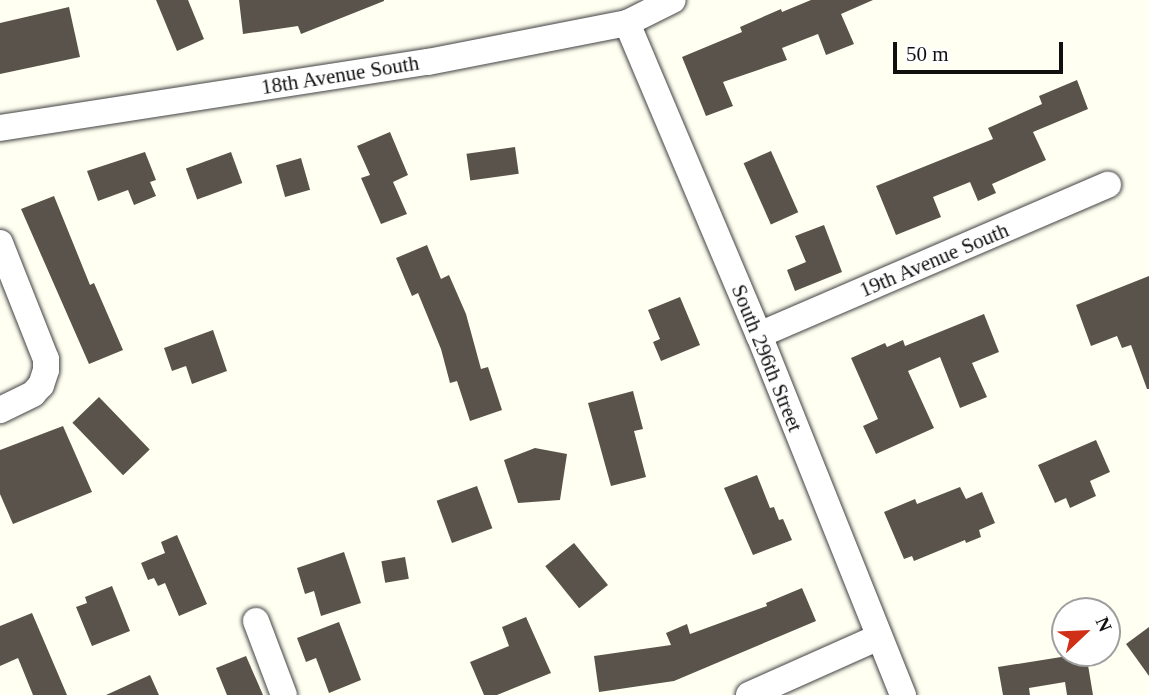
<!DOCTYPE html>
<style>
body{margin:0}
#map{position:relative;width:1149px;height:695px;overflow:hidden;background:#fffff2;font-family:"Times New Roman",serif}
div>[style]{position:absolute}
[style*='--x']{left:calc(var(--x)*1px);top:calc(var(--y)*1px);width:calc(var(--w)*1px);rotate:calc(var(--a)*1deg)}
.building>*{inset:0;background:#5a534b;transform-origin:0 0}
.roads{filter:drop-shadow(0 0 2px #434343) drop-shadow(0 0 2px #434343)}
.minor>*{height:26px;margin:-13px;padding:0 13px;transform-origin:13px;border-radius:13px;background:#fff}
span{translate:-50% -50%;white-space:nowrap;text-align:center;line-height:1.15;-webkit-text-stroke:7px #fff;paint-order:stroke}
.street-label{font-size:21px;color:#101010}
.north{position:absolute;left:1051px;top:597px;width:70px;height:70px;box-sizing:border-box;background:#fff;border:2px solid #9f9f9f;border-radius:50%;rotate:67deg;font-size:19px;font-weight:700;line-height:28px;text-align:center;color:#101010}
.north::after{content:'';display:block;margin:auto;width:24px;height:32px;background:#d03018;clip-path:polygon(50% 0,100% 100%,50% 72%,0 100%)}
.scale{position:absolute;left:893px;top:42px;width:170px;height:32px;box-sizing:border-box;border:4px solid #101010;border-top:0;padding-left:9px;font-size:21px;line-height:24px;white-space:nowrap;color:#101010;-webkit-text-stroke:5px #fff;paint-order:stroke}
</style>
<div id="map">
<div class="building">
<div style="clip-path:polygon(156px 0,188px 0,204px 39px,177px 51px)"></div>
<div style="clip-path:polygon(239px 0,384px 0,384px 1px,301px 34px,298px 26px,243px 34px)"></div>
<div style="clip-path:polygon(811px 0,873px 0,841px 14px,854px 44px,826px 55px,818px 34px,782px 48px,787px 60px,723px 82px,733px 106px,706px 116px,682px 57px,742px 32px,740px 27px,781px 9px,782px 12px)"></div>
<div style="clip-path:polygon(69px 7px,80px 57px,0 74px,0 23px)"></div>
<div style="clip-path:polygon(1077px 80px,1088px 109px,1033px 132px,1046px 160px,992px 184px,996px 193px,978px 201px,970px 182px,933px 197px,941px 217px,896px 235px,876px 186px,993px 139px,988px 128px,1042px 104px,1039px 96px)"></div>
<div style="clip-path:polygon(390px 132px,408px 175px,393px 182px,407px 214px,381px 224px,361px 178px,370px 175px,357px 146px)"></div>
<div style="left:515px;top:147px;width:27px;height:49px;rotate:82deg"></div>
<div style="left:771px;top:151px;width:67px;height:30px;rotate:66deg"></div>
<div style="clip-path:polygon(145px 152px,156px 180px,150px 182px,156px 196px,134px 205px,128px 190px,98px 201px,87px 171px)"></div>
<div style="left:231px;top:152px;width:33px;height:48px;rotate:70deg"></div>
<div style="left:301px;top:158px;width:33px;height:26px;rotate:74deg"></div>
<div style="clip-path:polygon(54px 196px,90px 285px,94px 283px,123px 350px,89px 364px,21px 209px)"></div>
<div style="clip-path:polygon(824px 225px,842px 272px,795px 291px,787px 270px,806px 262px,795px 236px)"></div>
<div style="clip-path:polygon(427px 245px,441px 279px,449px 275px,466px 314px,481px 369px,488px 367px,502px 410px,470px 421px,457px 381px,450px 383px,441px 349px,418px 293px,412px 296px,396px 258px)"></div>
<div style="clip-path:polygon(1149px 276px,1149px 389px,1147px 389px,1131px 345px,1122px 348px,1117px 336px,1091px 346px,1076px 305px)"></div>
<div style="clip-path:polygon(680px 297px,700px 345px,661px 361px,653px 342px,660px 339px,648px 310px)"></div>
<div style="clip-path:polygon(984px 314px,999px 352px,972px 363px,987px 397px,960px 408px,940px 357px,908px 371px,934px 428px,876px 454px,863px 426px,878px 419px,851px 358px,885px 343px,887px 347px,903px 340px,905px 346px)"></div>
<div style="clip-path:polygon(213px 330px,227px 371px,192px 384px,186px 366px,172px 371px,164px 348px)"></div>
<div style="clip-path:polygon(633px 391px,643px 429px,634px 431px,646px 477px,611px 486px,588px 403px)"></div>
<div style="left:99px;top:397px;width:73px;height:37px;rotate:46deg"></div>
<div style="clip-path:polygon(63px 426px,92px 492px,13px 524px,0 494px,0 450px)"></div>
<div style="clip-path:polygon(1096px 440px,1110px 472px,1090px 481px,1096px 496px,1070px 508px,1066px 498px,1055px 503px,1038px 465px)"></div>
<div style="clip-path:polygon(535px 448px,567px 454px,560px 500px,518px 503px,504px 460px)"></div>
<div style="clip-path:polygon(757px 475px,770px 508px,774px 507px,779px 520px,783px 519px,792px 540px,753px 555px,724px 488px)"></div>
<div style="left:477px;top:486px;width:45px;height:43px;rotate:70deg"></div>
<div style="clip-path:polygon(960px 487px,966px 499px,982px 492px,995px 523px,979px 530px,981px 537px,966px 543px,965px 540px,914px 561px,912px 556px,904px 559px,884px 512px,915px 499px,917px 504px)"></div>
<div style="clip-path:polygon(177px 535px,207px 604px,179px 616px,165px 583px,158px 586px,154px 578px,148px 580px,141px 563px,165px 553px,161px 542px)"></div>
<div style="left:574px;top:543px;width:54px;height:37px;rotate:51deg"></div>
<div style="clip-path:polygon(344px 552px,361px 603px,321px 616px,314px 591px,305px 594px,297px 568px)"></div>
<div style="left:405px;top:557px;width:22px;height:24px;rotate:80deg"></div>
<div style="clip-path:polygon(112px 586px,130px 631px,92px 646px,76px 607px,87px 603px,85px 597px)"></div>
<div style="clip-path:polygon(802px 588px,816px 621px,674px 681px,599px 692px,594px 656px,671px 645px,666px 633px,687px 624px,690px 634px,767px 606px,766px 603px)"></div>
<div style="clip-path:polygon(32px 613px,67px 695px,33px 695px,18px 658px,0 666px,0 626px)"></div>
<div style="clip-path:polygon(526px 617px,551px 673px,497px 695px,484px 695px,470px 662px,509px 646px,502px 627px)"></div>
<div style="clip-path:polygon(339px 622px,361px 680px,329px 693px,316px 658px,306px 662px,297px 638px)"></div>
<div style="clip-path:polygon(1149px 627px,1149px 676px,1126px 644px)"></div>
<div style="clip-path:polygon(1086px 653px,1093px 695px,1067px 695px,1065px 682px,1029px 688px,1030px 695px,1003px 695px,998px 667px)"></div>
<div style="clip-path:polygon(246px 656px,263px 695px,227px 695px,216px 668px)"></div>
<div style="clip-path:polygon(150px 675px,159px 695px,106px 695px)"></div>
</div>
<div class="roads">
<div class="minor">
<div style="--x:627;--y:23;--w:339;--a:67.1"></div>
<div style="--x:759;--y:335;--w:388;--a:68.2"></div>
<div style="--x:0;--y:128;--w:433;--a:-8.8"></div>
<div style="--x:428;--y:62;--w:203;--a:-11.1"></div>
<div style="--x:627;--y:23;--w:51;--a:-26.6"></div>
<div style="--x:0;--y:243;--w:125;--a:68.4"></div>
<div style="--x:46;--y:359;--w:11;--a:90"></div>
<div style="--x:46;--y:370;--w:16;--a:108"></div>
<div style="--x:41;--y:385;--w:12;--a:132"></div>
<div style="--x:33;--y:394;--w:37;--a:154"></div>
<div style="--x:759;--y:335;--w:380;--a:-23.3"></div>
<div style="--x:256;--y:621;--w:79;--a:69.3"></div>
<div style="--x:749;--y:695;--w:142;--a:-24"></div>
</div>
</div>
<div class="street-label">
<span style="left:340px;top:75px;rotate:-9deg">18th Avenue South</span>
<span style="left:934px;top:260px;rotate:-23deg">19th Avenue South</span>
<span style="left:767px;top:358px;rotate:68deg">South 296th Street</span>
</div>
<div class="north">N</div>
<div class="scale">50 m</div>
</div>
